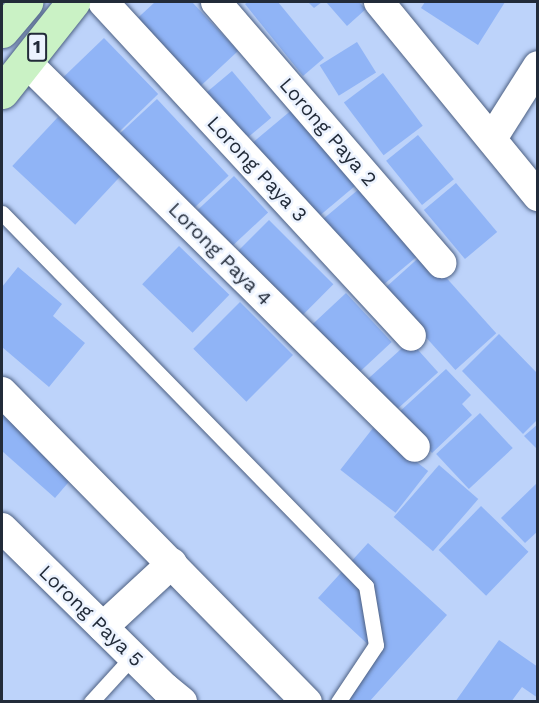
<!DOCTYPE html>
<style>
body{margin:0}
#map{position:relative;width:539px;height:703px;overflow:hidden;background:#bdd3fa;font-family:"Work Sans",sans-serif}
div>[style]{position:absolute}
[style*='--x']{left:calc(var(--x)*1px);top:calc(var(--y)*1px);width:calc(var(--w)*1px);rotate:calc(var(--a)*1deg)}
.building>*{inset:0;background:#90b4f6;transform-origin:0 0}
.roads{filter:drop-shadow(0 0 2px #4d6082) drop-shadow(0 0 2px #4d6082)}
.service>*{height:15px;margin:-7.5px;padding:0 7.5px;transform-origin:7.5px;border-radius:7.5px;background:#fff}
.minor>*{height:30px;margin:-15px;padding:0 15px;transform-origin:15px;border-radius:15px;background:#fff}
.primary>*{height:33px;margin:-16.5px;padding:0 16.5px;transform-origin:16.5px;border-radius:16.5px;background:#caf2c5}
span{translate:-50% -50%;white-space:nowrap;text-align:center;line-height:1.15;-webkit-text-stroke:5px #ecf3ff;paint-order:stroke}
.shield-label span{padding:2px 4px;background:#ecf3ff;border:2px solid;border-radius:4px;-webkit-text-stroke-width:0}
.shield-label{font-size:18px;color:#222b39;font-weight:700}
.street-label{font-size:20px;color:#222b39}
.frame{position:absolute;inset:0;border:3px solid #222b39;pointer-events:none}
</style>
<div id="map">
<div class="building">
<div style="clip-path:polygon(155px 2px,192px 2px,238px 51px,192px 94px,129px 26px)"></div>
<div style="clip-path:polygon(248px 2px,278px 2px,324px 58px,303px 76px,245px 4px)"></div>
<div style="clip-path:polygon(308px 2px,322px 2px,314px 8px)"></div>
<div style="clip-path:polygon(326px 2px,359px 2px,366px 9px,347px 26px)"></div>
<div style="clip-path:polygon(425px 2px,505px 2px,478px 45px,421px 8px)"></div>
<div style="left:104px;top:38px;width:78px;height:57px;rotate:46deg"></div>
<div style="left:357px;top:42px;width:36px;height:44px;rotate:58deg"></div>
<div style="left:232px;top:71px;width:61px;height:40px;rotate:50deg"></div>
<div style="left:383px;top:73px;width:66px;height:49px;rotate:53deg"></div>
<div style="left:157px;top:99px;width:105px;height:54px;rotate:47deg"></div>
<div style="left:300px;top:103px;width:99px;height:63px;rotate:50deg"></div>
<div style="left:58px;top:117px;width:86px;height:67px;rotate:43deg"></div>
<div style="left:418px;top:135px;width:57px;height:41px;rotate:51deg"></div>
<div style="left:234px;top:176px;width:50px;height:56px;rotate:47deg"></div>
<div style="left:456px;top:183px;width:64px;height:42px;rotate:50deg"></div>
<div style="left:365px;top:184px;width:89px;height:55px;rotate:50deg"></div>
<div style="left:269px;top:220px;width:91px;height:51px;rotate:45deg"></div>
<div style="left:179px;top:246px;width:70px;height:53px;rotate:44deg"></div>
<div style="left:424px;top:253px;width:108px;height:55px;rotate:48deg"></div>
<div style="clip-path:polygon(18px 267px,62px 304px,53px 316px,85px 343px,49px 387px,2px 347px,2px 287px)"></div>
<div style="left:346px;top:293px;width:67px;height:52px;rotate:47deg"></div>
<div style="left:240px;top:302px;width:75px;height:66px;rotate:45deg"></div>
<div style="clip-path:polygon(499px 334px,538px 374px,538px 419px,523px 434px,462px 371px)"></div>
<div style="left:410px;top:341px;width:42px;height:62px;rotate:48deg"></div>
<div style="clip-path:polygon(446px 369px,471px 395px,462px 404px,472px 415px,432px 453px,397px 414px)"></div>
<div style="clip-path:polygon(2px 413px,73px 477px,55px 498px,2px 451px)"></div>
<div style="left:480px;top:413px;width:48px;height:60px;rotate:47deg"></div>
<div style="clip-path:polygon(538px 424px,538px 450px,524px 436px)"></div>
<div style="left:373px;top:428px;width:70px;height:53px;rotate:38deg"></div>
<div style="left:439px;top:465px;width:52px;height:69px;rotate:41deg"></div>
<div style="clip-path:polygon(538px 482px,538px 531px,525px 543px,501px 518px)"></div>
<div style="left:481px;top:506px;width:66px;height:61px;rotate:44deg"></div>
<div style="clip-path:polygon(368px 543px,447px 615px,369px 702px,345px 702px,374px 650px,318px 598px)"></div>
<div style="clip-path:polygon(499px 640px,538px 667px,538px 698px,522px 687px,511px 702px,455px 702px)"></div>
</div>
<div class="roads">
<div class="service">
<div style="--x:2;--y:213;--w:521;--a:45.7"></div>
<div style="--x:366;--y:586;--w:60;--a:80.4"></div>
<div style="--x:376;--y:645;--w:69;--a:123.7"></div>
<div style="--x:91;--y:702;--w:62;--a:-47.6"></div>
</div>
<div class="minor">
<div style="--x:103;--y:2;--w:454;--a:47.3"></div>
<div style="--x:216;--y:2;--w:345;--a:49.2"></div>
<div style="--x:379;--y:2;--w:251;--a:50.7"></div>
<div style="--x:26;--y:62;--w:547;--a:44.7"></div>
<div style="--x:493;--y:137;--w:84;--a:-57.6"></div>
<div style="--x:2;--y:392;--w:435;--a:45.5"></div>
<div style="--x:2;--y:528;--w:228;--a:44.5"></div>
<div style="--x:165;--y:688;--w:22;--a:39"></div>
<div style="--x:103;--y:627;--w:94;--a:-42.8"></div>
</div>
<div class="primary">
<div style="--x:2;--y:31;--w:38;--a:-50"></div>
<div style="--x:2;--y:92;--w:115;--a:-51.7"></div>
</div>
</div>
<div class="shield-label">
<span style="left:37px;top:47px">1</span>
</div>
<div class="street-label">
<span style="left:328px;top:132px;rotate:49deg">Lorong Paya 2</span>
<span style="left:257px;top:169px;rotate:47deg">Lorong Paya 3</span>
<span style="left:220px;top:254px;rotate:45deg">Lorong Paya 4</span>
<span style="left:91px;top:616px;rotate:44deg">Lorong Paya 5</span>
</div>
<div class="frame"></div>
</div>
